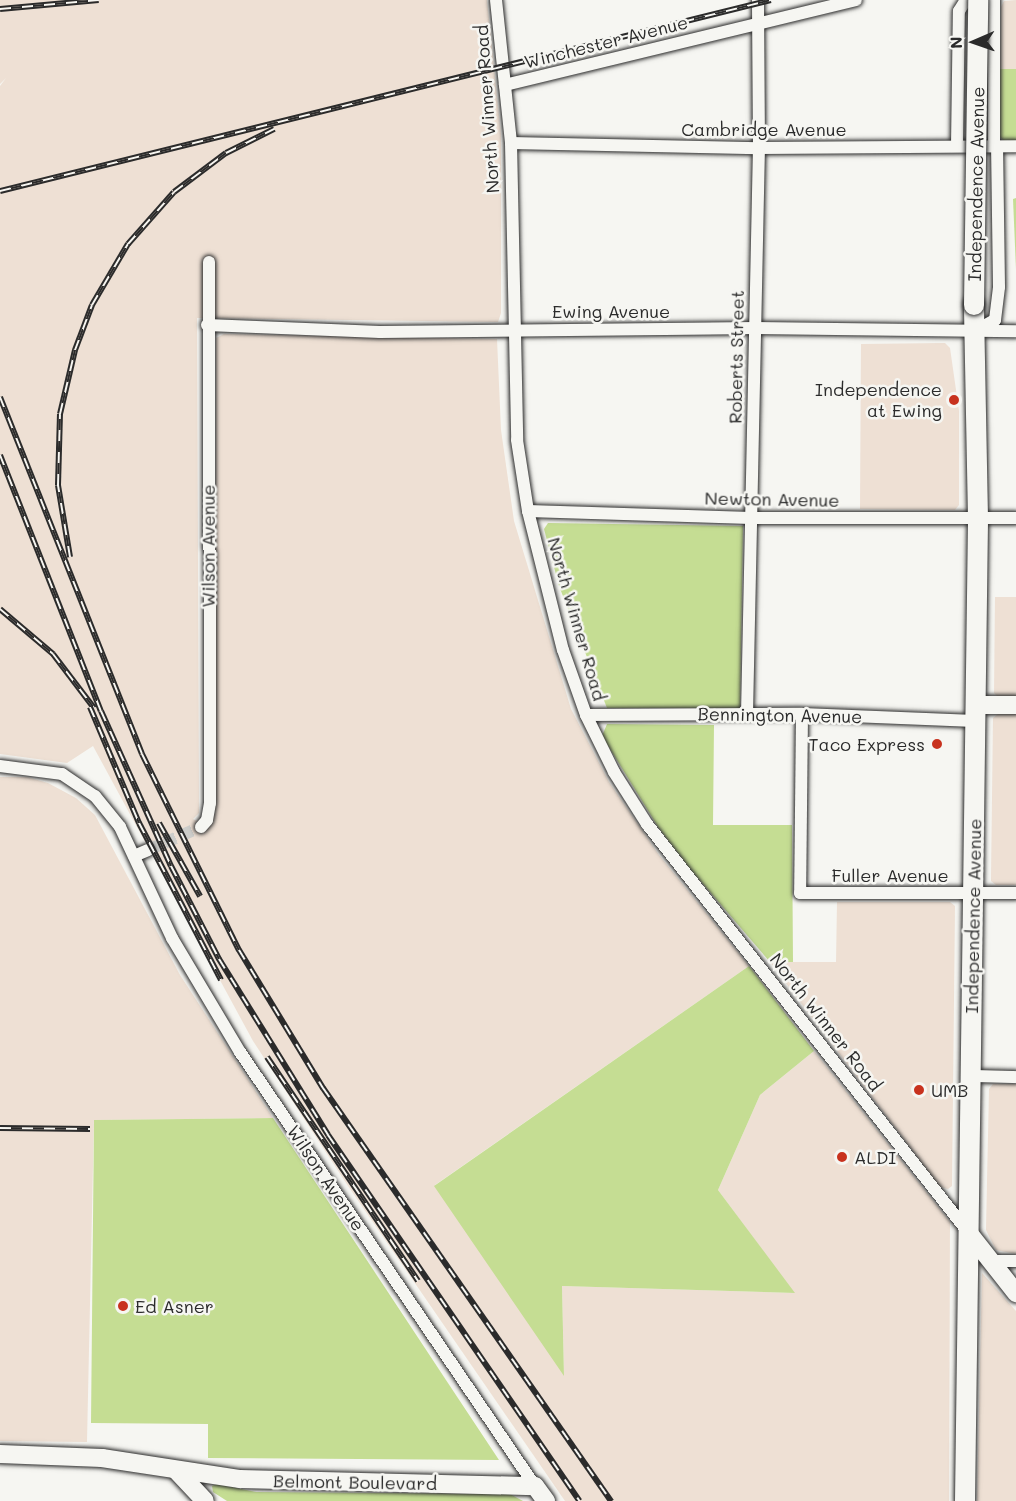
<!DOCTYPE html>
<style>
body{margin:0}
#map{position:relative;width:1016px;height:1501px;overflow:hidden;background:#f6f6f2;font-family:Mali,sans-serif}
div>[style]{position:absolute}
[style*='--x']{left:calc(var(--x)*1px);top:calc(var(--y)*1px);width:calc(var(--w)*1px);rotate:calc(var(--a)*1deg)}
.built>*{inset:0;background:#eee0d4}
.green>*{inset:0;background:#c5dd93}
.street-tunnel>*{height:12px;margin-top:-6px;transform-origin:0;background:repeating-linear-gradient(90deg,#cdcdca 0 12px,transparent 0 18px)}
.roads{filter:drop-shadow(0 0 2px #2b2b2b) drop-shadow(0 0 2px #2b2b2b)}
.street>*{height:12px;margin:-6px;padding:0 6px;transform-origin:6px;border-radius:6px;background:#f6f6f2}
.secondary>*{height:18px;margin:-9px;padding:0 9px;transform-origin:9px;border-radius:9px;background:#f6f6f2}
.primary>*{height:20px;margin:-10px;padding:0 10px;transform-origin:10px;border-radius:10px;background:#f6f6f2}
.rail>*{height:6px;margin-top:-3px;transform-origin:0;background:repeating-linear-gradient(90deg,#f6f6f2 0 11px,#2b2b2b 0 22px);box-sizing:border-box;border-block:2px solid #2b2b2b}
.bridges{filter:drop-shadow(0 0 2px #2b2b2b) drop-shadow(0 0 2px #2b2b2b)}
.primary-bridge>*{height:20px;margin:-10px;padding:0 10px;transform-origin:10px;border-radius:10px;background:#f6f6f2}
.dots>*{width:16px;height:16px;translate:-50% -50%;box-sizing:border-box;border:3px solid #f6f6f2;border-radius:50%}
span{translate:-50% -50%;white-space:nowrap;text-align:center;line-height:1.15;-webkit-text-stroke:5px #f6f6f2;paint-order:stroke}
.street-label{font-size:18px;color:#2b2b2b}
.poi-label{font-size:18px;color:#2b2b2b}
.right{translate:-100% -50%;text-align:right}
.left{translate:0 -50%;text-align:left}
.north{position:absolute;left:944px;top:12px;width:60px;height:60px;-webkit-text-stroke:4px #f6f6f2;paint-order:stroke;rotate:268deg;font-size:16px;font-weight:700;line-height:24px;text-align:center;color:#2b2b2b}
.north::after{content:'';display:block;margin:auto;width:21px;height:27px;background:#2b2b2b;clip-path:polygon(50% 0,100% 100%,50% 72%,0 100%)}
</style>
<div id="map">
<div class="built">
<div style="clip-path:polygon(0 0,487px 0,501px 134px,501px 313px,498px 322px,197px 318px,199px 813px,193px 819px,209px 827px,215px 812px,216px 338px,224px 334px,497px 339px,501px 430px,514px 521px,571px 709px,609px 782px,659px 855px,749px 966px,435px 1185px,564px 1374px,562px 1286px,794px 1293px,718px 1190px,760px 1095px,814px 1051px,950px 1222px,949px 1501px,565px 1501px,348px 1186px,253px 1041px,93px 746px,67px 763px,0 754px,0 86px,6px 78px,0 84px)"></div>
<div style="clip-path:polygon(1016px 0,1016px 69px,1000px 69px,1001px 7px,1004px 1px)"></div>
<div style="clip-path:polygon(945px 343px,950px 348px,959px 411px,959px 505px,955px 510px,860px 509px,861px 344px)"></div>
<div style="clip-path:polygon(995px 597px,1016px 597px,1016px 697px,998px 697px,994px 693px)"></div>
<div style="clip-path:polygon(998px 714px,1016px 714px,1016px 885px,996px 885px,991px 881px,993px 718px)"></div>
<div style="clip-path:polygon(0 777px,27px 777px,48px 783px,76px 798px,95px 815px,180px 975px,273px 1118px,94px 1120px,87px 1442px,0 1441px)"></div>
<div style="clip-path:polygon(837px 902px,950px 902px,955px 906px,952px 1186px,948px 1189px,940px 1187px,770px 962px,836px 962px)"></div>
<div style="clip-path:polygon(993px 1084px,1016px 1084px,1016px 1254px,996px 1250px,986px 1230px,989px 1089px)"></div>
<div style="clip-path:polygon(982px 1273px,1016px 1311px,1016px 1501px,977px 1501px)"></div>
</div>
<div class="green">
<div style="clip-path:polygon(1000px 69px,1016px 69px,1016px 141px,1004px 141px,999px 136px)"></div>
<div style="clip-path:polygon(1016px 198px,1016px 269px,1013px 199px)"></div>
<div style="clip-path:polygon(548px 523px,743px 526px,740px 708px,607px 708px,559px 586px,544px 529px)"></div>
<div style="clip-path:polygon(607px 724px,714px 725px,713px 825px,792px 825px,793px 962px,770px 962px,691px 870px,658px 827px,602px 736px)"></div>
<div style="clip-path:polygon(749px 966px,814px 1051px,760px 1095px,718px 1190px,795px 1293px,562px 1286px,564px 1376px,434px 1186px)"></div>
<div style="clip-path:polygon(273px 1118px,444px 1377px,499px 1460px,208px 1458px,208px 1424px,91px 1423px,94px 1120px)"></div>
<div style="clip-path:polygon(217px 1484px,256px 1492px,510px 1494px,523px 1501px,227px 1501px,213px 1492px,212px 1486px)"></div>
</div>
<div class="street-tunnel">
<div style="--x:148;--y:850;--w:58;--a:-23.5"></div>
</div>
<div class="roads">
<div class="street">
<div style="--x:496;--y:0;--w:144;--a:84"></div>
<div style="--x:511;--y:143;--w:297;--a:88.8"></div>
<div style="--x:517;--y:440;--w:72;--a:81.2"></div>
<div style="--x:528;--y:511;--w:143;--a:75.9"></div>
<div style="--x:563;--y:650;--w:69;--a:70.5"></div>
<div style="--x:586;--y:715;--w:64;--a:63.8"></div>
<div style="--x:614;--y:772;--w:62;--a:57.6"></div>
<div style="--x:647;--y:824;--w:519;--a:51.81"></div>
<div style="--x:505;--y:85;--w:361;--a:-13.6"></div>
<div style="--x:511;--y:143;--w:248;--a:1.2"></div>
<div style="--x:759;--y:148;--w:257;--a:-0.4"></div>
<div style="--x:957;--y:146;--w:135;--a:-89.2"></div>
<div style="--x:959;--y:11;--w:13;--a:-58"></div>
<div style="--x:994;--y:146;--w:146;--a:-90"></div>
<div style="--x:207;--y:325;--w:173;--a:2.3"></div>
<div style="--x:380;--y:332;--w:375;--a:-0.6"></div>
<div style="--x:755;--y:328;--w:261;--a:0.7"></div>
<div style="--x:975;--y:331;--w:23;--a:-29"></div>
<div style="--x:995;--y:320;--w:33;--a:-83"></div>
<div style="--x:999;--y:287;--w:141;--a:-90.8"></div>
<div style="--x:528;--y:511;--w:223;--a:1.8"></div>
<div style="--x:751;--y:518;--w:265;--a:0"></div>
<div style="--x:747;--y:714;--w:566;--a:-88.79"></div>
<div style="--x:759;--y:148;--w:148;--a:-90.4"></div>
<div style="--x:802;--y:714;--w:179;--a:90.6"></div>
<div style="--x:800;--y:893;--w:216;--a:0"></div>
<div style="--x:586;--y:715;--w:216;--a:-0.3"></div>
<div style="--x:802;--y:714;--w:173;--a:2.3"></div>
<div style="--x:0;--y:766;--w:63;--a:7.4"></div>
<div style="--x:62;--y:774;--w:40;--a:34"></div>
<div style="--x:95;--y:796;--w:40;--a:51"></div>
<div style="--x:120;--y:827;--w:123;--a:64.9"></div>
<div style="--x:172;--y:938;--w:133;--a:59.2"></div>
<div style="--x:240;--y:1052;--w:525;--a:55.8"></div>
<div style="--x:201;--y:827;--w:9;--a:-49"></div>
<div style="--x:207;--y:820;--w:17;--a:-80"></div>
<div style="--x:210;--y:803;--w:541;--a:-90.11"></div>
<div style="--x:134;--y:856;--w:15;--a:-23"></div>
<div style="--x:971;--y:1076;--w:45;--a:1.3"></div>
<div style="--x:991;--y:1261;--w:25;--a:0"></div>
</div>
<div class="secondary">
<div style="--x:975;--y:705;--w:41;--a:0"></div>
<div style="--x:968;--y:1232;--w:78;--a:51.8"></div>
<div style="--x:0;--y:1454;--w:102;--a:2.2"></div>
<div style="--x:102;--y:1458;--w:140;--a:8.7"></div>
<div style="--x:240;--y:1479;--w:295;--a:1.4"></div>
<div style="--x:535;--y:1486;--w:19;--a:54"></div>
<div style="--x:176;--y:1470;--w:42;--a:46.9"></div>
</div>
<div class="primary">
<div style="--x:965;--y:1501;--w:983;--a:-89.24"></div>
<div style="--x:978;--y:518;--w:213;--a:-91.1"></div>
</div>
</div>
<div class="rail">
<div style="--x:0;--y:9;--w:99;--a:-5.2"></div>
<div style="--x:0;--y:191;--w:794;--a:-13.91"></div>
<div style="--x:0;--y:397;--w:384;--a:68.3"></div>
<div style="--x:142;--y:754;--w:219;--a:63.7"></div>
<div style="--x:239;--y:950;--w:162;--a:58.7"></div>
<div style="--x:323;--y:1088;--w:504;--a:55.11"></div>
<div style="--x:0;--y:455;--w:275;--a:68.5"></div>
<div style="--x:101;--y:711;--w:170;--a:65.7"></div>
<div style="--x:171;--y:866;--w:105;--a:62.7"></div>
<div style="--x:219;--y:959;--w:207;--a:58.2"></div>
<div style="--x:328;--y:1135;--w:444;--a:55.5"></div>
<div style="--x:70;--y:557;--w:73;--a:-99.5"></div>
<div style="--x:58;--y:485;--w:71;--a:-88.4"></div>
<div style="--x:60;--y:414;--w:66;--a:-76.8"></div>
<div style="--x:75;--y:350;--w:48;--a:-69.3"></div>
<div style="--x:92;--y:305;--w:71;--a:-59.5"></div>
<div style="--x:128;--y:244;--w:69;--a:-48.5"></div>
<div style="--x:174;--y:192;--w:65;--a:-36.9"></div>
<div style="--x:226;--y:153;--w:54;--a:-26.6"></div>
<div style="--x:0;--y:609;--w:70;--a:40.3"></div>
<div style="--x:53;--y:654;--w:68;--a:52.8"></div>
<div style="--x:90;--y:707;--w:126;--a:67.1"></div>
<div style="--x:139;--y:823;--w:177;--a:62.4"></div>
<div style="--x:159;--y:823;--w:84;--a:60.7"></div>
<div style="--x:267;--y:1057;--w:270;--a:56"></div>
<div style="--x:0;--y:1128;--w:90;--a:0.6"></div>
</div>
<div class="bridges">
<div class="primary-bridge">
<div style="--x:974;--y:305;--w:305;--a:-89.2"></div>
</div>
</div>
<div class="dots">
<div style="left:954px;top:400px;background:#c8321e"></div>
<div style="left:937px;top:744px;background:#c8321e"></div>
<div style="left:919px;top:1090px;background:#c8321e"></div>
<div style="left:842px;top:1157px;background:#c8321e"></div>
<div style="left:123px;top:1306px;background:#c8321e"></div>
</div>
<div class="street-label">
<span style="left:606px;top:42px;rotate:-14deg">Winchester Avenue</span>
<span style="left:487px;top:109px;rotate:-94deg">North Winner Road</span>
<span style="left:764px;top:129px">Cambridge Avenue</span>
<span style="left:976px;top:184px;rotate:-89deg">Independence Avenue</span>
<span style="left:611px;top:311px">Ewing Avenue</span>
<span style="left:736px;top:357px;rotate:-89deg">Roberts Street</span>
<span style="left:772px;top:499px;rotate:1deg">Newton Avenue</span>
<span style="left:208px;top:546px;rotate:-90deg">Wilson Avenue</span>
<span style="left:577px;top:619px;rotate:74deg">North Winner Road</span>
<span style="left:780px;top:715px;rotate:1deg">Bennington Avenue</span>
<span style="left:890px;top:875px">Fuller Avenue</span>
<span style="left:973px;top:916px;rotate:-89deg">Independence Avenue</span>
<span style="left:826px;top:1022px;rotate:52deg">North Winner Road</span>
<span style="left:326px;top:1178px;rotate:56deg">Wilson Avenue</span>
<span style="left:355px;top:1482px;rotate:1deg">Belmont Boulevard</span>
</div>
<div class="poi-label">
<span class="right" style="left:942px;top:400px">Independence<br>at Ewing</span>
<span class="right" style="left:925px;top:744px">Taco Express</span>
<span class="left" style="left:931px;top:1090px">UMB</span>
<span class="left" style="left:854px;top:1157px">ALDI</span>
<span class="left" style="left:135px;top:1306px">Ed Asner</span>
</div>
<div class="north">N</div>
</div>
